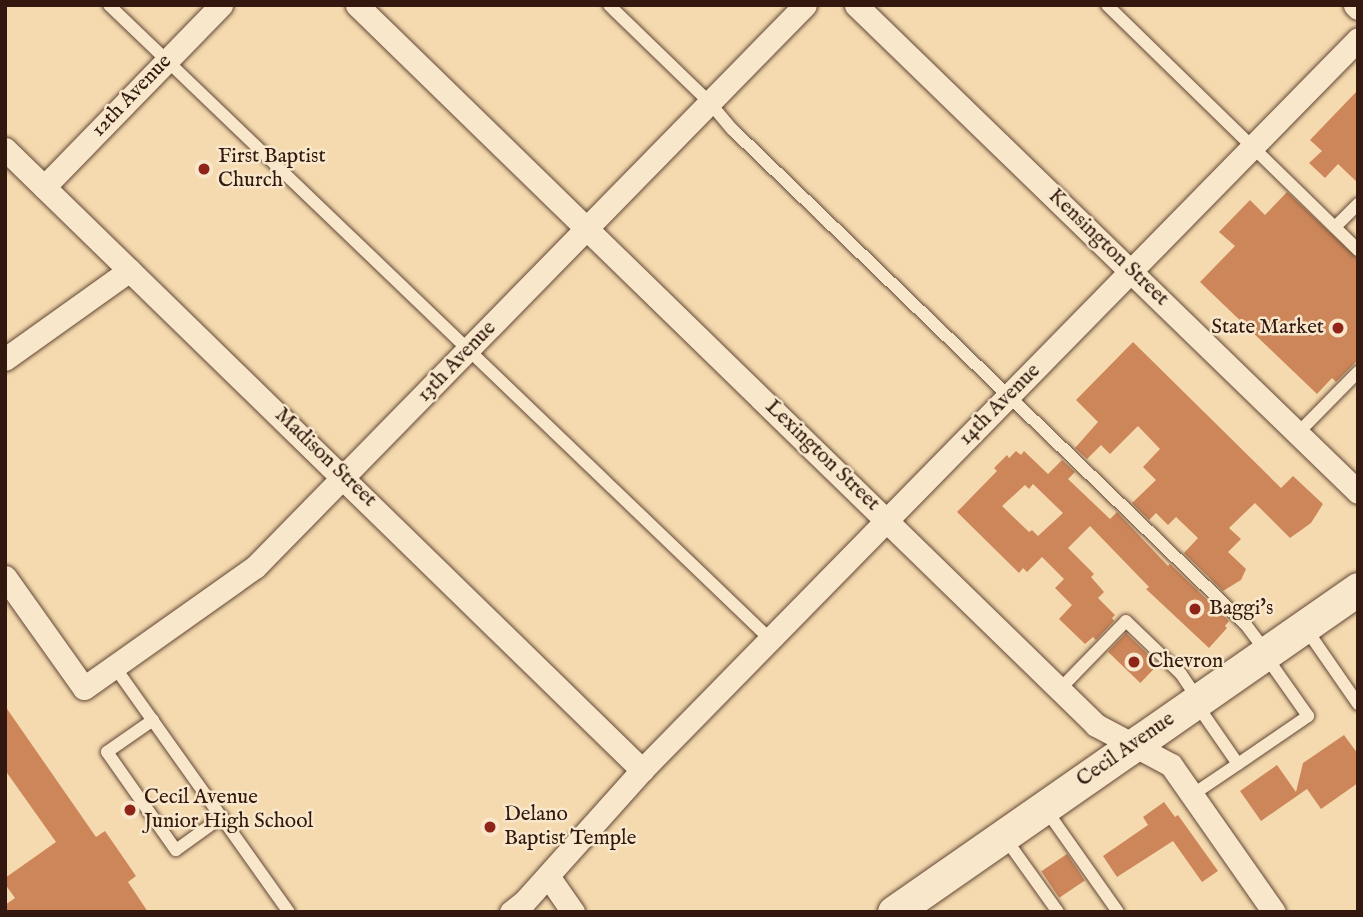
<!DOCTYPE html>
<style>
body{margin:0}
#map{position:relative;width:1363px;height:917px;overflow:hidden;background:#f5daaf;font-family:"IM FELL English",serif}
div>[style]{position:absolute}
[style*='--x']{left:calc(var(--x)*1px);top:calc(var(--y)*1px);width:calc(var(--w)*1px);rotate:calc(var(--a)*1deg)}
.building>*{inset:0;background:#cd8659;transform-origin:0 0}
.roads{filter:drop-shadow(0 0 2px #634836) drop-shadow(0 0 2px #634836)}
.lane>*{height:12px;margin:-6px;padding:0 6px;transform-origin:6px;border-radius:6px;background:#f8e7cb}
.street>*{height:23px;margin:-11.5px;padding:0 11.5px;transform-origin:11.5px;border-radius:11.5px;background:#f8e7cb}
.secondary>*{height:33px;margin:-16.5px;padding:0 16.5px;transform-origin:16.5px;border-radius:16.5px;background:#f8e7cb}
.dots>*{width:19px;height:19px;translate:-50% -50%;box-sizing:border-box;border:4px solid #f8e7cb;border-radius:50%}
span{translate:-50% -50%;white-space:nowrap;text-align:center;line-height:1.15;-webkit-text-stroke:5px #f8e7cb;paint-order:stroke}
.street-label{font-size:21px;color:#32180e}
.poi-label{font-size:21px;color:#32180e}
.left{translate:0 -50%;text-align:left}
.right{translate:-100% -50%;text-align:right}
.frame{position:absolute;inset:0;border:7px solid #32180e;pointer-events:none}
</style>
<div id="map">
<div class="building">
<div style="clip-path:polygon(1358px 90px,1358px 183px,1338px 164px,1325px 178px,1309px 163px,1322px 151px,1310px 140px)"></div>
<div style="clip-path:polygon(1287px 192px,1358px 259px,1358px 360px,1336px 382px,1332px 378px,1317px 394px,1200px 282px,1235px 246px,1219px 232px,1250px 200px,1265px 215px)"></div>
<div style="clip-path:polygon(1133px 342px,1281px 488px,1293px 476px,1323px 504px,1311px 523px,1290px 538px,1255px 503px,1229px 528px,1241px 539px,1228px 552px,1246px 569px,1241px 580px,1223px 591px,1184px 553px,1198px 538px,1176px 517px,1168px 525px,1156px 513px,1149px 520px,1132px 503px,1156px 480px,1143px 467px,1160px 449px,1138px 426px,1110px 454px,1101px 445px,1087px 459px,1075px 448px,1098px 422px,1076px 400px)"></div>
<div style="clip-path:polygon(evenodd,1016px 451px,1021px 455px,1024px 451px,1048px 474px,1062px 460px,1075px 472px,1068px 479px,1110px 519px,1117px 512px,1168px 566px,1170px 564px,1229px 621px,1225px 626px,1227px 628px,1209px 648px,1146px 589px,1149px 587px,1090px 526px,1068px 548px,1094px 574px,1091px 577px,1104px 592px,1098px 598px,1115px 615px,1112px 618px,1114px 621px,1096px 640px,1093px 637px,1085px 644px,1059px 619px,1072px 605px,1055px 588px,1064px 579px,1042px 557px,1027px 572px,1023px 568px,1019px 573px,957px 512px,997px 471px,994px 468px,1007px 455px,1009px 458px,1016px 451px,1033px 484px,1063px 513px,1038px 536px,1032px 530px,1029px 532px,1002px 506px,1025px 485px,1029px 489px,1033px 484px)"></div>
<div style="left:1126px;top:633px;width:45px;height:26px;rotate:44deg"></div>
<div style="clip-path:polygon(5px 706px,96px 837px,105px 831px,136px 876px,128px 882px,148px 912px,5px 912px,5px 905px,15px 898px,5px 884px,5px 878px,56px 842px,5px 770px)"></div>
<div style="clip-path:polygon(1344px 735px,1358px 754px,1358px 783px,1321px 809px,1307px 789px,1261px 821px,1240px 791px,1277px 765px,1296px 792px,1303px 763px)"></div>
<div style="clip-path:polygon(1164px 802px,1175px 817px,1178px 815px,1218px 871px,1202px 882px,1173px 841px,1117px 877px,1103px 856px,1148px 825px,1143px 817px)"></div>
<div style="left:1067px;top:854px;width:32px;height:31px;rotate:56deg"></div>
</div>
<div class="roads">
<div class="lane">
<div style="--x:109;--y:5;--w:916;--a:43.81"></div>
<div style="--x:609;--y:5;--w:141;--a:44.1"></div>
<div style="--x:710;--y:103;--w:35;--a:50"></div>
<div style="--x:733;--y:130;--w:713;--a:43.98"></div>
<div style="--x:1246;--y:625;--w:34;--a:53"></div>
<div style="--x:1107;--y:5;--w:351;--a:44.3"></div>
<div style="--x:1335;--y:227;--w:33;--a:-45"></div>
<div style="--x:1298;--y:433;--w:86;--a:-45.5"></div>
<div style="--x:1304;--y:626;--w:95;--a:55.3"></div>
<div style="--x:114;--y:666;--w:302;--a:54.6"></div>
<div style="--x:1059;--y:690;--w:96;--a:-45.8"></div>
<div style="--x:1126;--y:621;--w:76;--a:43.9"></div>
<div style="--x:1181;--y:674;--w:30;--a:56"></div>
<div style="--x:1195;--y:702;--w:75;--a:55.3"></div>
<div style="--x:1238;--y:764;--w:85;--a:-34.4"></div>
<div style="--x:1308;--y:716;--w:75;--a:-125.2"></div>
<div style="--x:153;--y:720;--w:56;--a:145.2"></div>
<div style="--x:107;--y:752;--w:120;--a:54.9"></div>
<div style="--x:176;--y:850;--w:57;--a:-35.7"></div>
<div style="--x:1192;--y:795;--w:55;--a:-34"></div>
<div style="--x:1044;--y:807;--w:128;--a:54.8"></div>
<div style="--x:1005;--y:838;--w:91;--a:54.4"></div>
</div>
<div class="street">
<div style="--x:357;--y:5;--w:1032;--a:44.25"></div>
<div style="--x:1096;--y:725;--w:85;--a:28.1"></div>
<div style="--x:1171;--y:765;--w:179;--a:55"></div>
<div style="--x:856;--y:5;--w:699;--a:44.13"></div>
<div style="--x:1355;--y:5;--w:4;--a:45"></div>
<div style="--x:5;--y:149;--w:890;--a:44.27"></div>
<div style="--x:44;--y:187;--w:254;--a:-45.8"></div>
<div style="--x:5;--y:359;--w:153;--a:-35.5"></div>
<div style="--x:5;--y:577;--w:136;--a:54.6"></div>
<div style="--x:84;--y:688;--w:209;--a:-35.3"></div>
<div style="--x:255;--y:567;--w:786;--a:-45.62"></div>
<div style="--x:548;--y:876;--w:44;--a:55.2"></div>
<div style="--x:511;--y:912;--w:16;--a:-38"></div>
<div style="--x:524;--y:902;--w:177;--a:-48.2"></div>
<div style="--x:642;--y:770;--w:1023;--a:-45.59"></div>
</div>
<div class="secondary">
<div style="--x:894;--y:912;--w:565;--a:-34.84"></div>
</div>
</div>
<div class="dots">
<div style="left:204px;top:169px;background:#8f2418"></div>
<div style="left:1338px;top:328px;background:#8f2418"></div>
<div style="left:1195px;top:609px;background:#8f2418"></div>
<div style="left:1134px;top:662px;background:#8f2418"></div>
<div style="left:130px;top:810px;background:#8f2418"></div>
<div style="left:490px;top:827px;background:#8f2418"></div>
</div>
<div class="street-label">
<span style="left:132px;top:96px;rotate:-46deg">12th Avenue</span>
<span style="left:1108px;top:248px;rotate:44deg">Kensington Street</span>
<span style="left:457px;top:362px;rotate:-46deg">13th Avenue</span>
<span style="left:1000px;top:405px;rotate:-45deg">14th Avenue</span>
<span style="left:822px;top:456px;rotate:44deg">Lexington Street</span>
<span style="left:325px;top:458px;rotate:44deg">Madison Street</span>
<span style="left:1126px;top:750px;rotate:-35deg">Cecil Avenue</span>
</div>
<div class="poi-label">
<span class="left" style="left:218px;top:169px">First Baptist<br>Church</span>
<span class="right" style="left:1324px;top:328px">State Market</span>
<span class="left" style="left:1209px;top:609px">Baggi's</span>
<span class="left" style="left:1148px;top:662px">Chevron</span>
<span class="left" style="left:144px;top:810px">Cecil Avenue<br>Junior High School</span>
<span class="left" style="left:504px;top:827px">Delano<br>Baptist Temple</span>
</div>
<div class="frame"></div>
</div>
